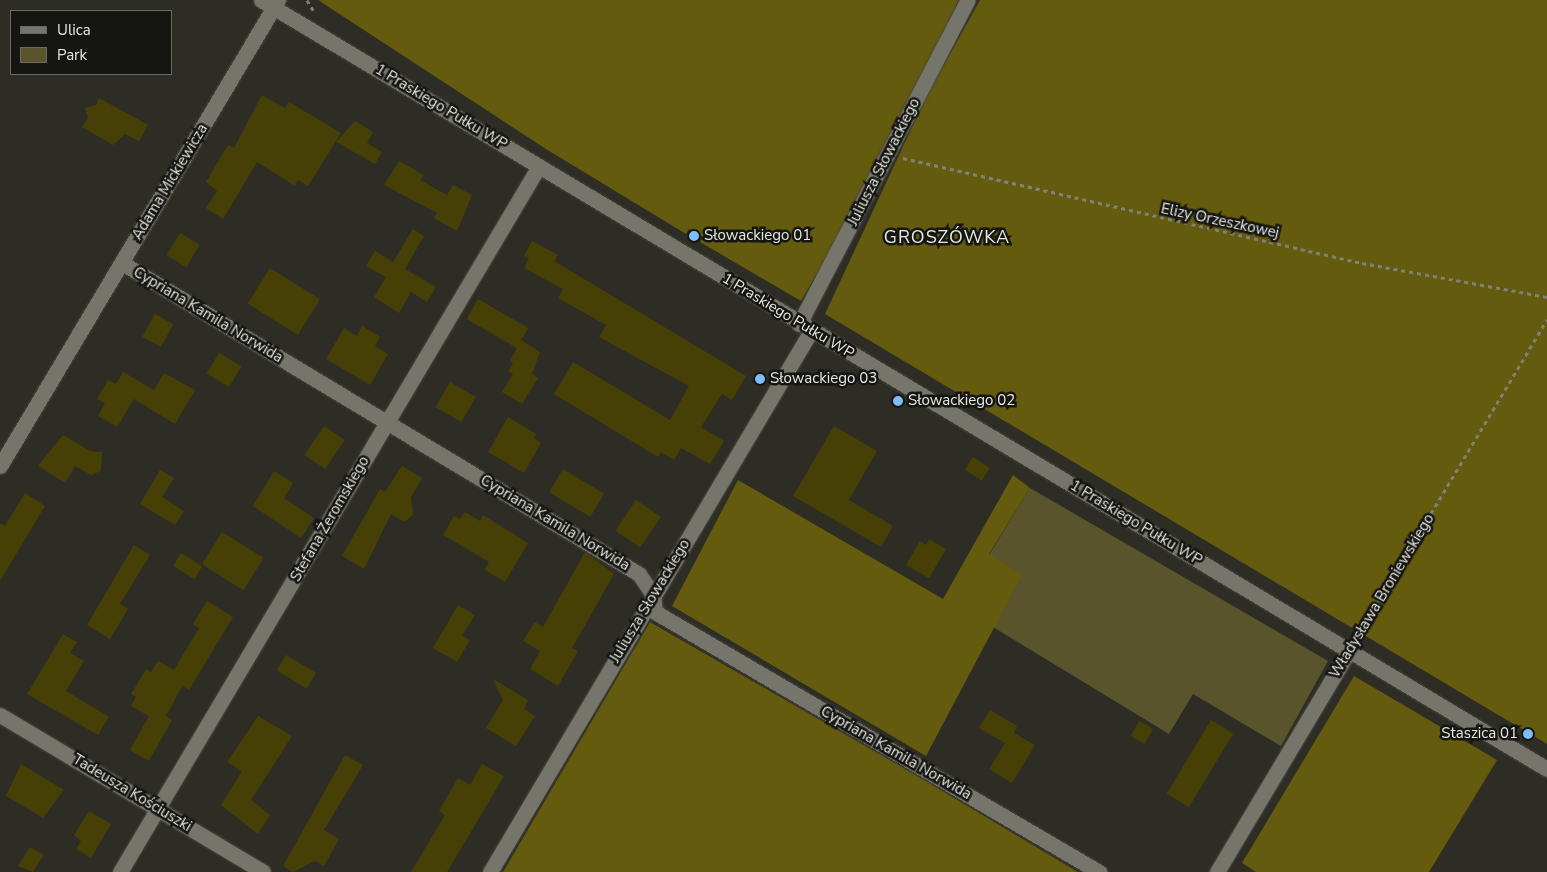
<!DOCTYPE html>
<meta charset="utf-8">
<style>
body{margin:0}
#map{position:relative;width:1547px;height:872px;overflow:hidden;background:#2d2d25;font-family:"Nunito Sans",sans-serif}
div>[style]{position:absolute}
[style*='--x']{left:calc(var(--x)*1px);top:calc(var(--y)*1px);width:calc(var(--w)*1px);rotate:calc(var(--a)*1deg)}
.green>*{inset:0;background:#59542b}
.forest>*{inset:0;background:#645b0e}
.building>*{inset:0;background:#474006;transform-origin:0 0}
.path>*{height:3px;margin-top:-1.5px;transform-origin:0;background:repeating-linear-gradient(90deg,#808079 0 4px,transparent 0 8px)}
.roads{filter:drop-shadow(0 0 1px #494841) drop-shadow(0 0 1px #494841)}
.minor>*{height:15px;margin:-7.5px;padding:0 7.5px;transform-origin:7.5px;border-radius:7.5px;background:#76756c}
.tertiary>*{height:15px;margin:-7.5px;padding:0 7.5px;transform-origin:7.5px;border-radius:7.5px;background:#76756c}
.dots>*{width:14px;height:14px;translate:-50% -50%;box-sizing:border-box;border:2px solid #151512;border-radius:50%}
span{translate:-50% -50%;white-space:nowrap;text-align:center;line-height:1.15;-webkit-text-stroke:5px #151512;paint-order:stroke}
.street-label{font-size:15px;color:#e9e9e4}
.poi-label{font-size:15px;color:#e9e9e4}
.left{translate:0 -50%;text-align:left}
.right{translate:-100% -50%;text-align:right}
.quarter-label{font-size:18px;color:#e9e9e4;letter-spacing:1px}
.legend{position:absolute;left:10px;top:10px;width:162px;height:65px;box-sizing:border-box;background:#151512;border:1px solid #6a6a66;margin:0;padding:6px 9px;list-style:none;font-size:15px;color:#e9e9e4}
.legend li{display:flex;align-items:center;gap:10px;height:25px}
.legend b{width:25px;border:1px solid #6a6a66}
</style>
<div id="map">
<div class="green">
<div style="clip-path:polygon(1030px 488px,1328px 661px,1281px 746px,1193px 694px,1169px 734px,993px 627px,1021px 575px,989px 555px)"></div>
</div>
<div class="forest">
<div style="clip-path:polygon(318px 0,959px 0,865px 192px,801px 301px,700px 242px,703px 237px,689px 229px,686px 234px,546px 149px)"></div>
<div style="clip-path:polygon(980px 0,1547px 0,1547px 744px,825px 314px,926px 97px)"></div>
<div style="clip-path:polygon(1013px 475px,1030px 488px,989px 554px,1022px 575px,926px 756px,672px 606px,738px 480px,943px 599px)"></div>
<div style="clip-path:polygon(650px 622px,914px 774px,1078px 872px,503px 872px)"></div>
<div style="clip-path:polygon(1354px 676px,1497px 760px,1429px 872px,1256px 872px,1242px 863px)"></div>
</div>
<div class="building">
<div style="clip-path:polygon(262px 95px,285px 108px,289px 102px,341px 133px,308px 186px,298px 180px,295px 186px,257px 162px,223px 219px,206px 208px,217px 191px,206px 182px,228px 145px,234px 148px)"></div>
<div style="clip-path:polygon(99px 98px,148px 125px,139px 141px,125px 134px,113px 145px,82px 127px,88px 118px,85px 108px,96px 105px)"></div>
<div style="clip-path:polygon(355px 121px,373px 132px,367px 143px,382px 152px,375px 164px,336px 142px)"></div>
<div style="clip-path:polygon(399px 161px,424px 175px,420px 180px,447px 195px,453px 185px,472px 195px,457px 231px,434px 218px,437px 213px,384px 185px)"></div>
<div style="clip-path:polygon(413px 229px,424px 236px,405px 269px,436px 287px,427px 302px,411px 292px,399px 313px,374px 297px,386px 277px,366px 266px,375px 251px,393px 262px)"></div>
<div style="left:180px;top:233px;width:23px;height:26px;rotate:31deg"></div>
<div style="clip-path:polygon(532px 241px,558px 255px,554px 261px,746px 376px,732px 400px,722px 394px,701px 427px,724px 441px,710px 464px,681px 448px,674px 460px,661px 452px,658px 457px,554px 394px,573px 362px,670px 420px,689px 386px,599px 337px,606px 325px,558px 298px,563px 289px,524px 268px,529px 258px,524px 256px)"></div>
<div style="left:270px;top:268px;width:59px;height:42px;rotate:32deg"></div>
<div style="left:478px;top:299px;width:58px;height:23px;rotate:30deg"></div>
<div style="left:155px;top:314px;width:21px;height:26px;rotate:29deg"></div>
<div style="clip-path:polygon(362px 326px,380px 337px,375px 346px,388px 354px,370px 385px,326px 359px,344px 328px,357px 336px)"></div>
<div style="clip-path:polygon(521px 340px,540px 352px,532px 374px,538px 378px,522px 404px,502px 392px,513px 374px,508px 372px,513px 363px,510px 361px)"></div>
<div style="left:219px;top:353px;width:26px;height:24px;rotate:31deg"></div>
<div style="clip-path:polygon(123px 372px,154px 390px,164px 373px,195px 390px,175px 424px,134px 399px,117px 427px,98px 416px,105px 403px,97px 399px,108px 380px,116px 384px)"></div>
<div style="left:450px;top:382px;width:30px;height:29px;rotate:30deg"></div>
<div style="clip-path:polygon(508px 417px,536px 434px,534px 438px,541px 443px,524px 473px,488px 452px)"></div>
<div style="left:324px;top:426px;width:25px;height:35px;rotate:34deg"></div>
<div style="clip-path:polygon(834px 426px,877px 451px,849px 500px,893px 526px,881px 547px,793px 496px)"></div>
<div style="clip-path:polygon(63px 435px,90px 451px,102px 452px,101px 471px,91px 475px,75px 466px,65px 483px,38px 466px)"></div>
<div style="left:973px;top:457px;width:20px;height:15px;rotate:33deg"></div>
<div style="clip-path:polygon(402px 466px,422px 478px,411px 497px,413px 515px,404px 522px,391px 514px,364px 569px,342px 556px,380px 489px,385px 492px)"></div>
<div style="left:563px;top:469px;width:48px;height:27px;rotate:31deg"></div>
<div style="clip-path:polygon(160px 470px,174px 478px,162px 497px,184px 511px,175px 525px,140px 504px)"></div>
<div style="clip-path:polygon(274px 471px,293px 483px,284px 498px,314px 518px,301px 538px,253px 506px)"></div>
<div style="clip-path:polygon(25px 493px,45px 506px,0 581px,0 523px,5px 526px)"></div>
<div style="left:636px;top:500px;width:30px;height:37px;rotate:34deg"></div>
<div style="clip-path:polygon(465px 512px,480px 521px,483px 515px,528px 543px,505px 582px,485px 570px,489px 562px,443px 535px,454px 516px,460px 519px)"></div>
<div style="left:222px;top:532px;width:49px;height:38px;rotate:32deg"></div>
<div style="clip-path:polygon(929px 539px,946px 549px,929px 578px,906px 565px,920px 541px,926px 545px)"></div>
<div style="clip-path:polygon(134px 545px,150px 555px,120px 604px,128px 609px,110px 639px,87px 625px)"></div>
<div style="clip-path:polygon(585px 552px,614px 574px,572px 648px,578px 651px,558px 686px,530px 669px,540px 651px,523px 641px,535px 622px,543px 627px)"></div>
<div style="left:181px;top:553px;width:25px;height:15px;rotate:32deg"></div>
<div style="clip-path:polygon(207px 601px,233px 617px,189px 690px,183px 685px,166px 716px,172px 720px,149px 761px,130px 750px,149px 716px,131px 706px,136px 697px,131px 694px,146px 669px,151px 672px,158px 661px,174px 670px,199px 628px,193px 624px)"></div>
<div style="clip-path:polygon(458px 605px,475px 615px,462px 636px,470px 640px,457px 662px,433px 648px)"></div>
<div style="clip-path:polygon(63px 634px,77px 642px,70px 653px,84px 661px,66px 691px,109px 717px,98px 735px,27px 694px)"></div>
<div style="left:286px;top:655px;width:35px;height:18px;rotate:31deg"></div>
<div style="clip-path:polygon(493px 679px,528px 700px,524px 709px,535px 716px,516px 746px,486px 728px,503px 700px)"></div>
<div style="clip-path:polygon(990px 710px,1017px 726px,1014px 733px,1035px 745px,1012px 783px,989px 769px,1005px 743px,979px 728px)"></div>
<div style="clip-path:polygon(258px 716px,292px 736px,251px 800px,270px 815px,258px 834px,221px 805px,242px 771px,227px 762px)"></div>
<div style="left:1211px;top:720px;width:26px;height:86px;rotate:31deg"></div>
<div style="left:1139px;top:721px;width:16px;height:17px;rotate:30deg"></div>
<div style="clip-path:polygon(345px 755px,363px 765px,324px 830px,339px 839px,324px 866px,315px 861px,293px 872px,283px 866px)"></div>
<div style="clip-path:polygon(21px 764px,64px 790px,43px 818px,6px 796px)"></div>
<div style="clip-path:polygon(482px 764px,504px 776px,447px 872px,411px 872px,445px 815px,439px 811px,458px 778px,470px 785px)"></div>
<div style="clip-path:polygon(89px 811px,111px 824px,91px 858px,76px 849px,81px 841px,74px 835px)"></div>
<div style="clip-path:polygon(30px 847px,44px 855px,33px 872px,18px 866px)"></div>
</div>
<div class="path">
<div style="--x:307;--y:0;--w:12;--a:59"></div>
<div style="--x:903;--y:158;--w:471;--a:12.9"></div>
<div style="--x:1362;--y:263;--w:188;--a:10.4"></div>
<div style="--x:1357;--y:637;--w:370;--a:-59.1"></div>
</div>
<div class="roads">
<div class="minor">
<div style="--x:122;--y:263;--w:603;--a:31.03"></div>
<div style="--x:639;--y:574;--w:25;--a:56"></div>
<div style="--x:653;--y:595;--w:17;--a:83"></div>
<div style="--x:655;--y:612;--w:515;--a:30.35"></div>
<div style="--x:799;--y:324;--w:365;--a:-62.5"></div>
<div style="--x:0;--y:466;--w:543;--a:-59.18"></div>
<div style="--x:0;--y:715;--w:306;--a:30.8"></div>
<div style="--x:120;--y:872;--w:821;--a:-59.31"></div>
<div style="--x:490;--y:872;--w:629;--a:-59.32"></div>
<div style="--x:1217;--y:872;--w:257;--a:-59.2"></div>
</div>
<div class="tertiary">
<div style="--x:261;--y:0;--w:1498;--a:30.88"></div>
</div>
</div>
<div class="dots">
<div style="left:694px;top:236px;background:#7fbdfa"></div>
<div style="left:760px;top:379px;background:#7fbdfa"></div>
<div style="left:898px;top:401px;background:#7fbdfa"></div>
<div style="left:1528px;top:734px;background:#7fbdfa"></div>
</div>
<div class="street-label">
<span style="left:441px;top:107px;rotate:31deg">1 Praskiego Pułku WP</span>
<span style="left:884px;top:162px;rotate:-63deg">Juliusza Słowackiego</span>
<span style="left:170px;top:182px;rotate:-59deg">Adama Mickiewicza</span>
<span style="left:1220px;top:221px;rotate:12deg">Elizy Orzeszkowej</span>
<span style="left:208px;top:315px;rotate:31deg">Cypriana Kamila Norwida</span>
<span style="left:788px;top:316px;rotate:31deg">1 Praskiego Pułku WP</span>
<span style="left:330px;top:519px;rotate:-60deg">Stefana Żeromskiego</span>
<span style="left:555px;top:523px;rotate:31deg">Cypriana Kamila Norwida</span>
<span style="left:1136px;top:523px;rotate:31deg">1 Praskiego Pułku WP</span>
<span style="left:1382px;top:596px;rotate:-59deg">Władysława Broniewskiego</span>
<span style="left:650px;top:601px;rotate:-59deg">Juliusza Słowackiego</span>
<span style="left:896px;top:753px;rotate:30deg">Cypriana Kamila Norwida</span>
<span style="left:132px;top:793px;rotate:31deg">Tadeusza Kościuszki</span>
</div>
<div class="poi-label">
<span class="left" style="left:704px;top:236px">Słowackiego 01</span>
<span class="left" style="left:770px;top:379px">Słowackiego 03</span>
<span class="left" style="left:908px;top:401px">Słowackiego 02</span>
<span class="right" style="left:1518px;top:734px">Staszica 01</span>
</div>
<div class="quarter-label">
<span style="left:947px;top:237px">GROSZÓWKA</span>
</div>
<ul class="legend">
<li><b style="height:6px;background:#76756c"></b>Ulica</li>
<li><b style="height:14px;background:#59542b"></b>Park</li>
</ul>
</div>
